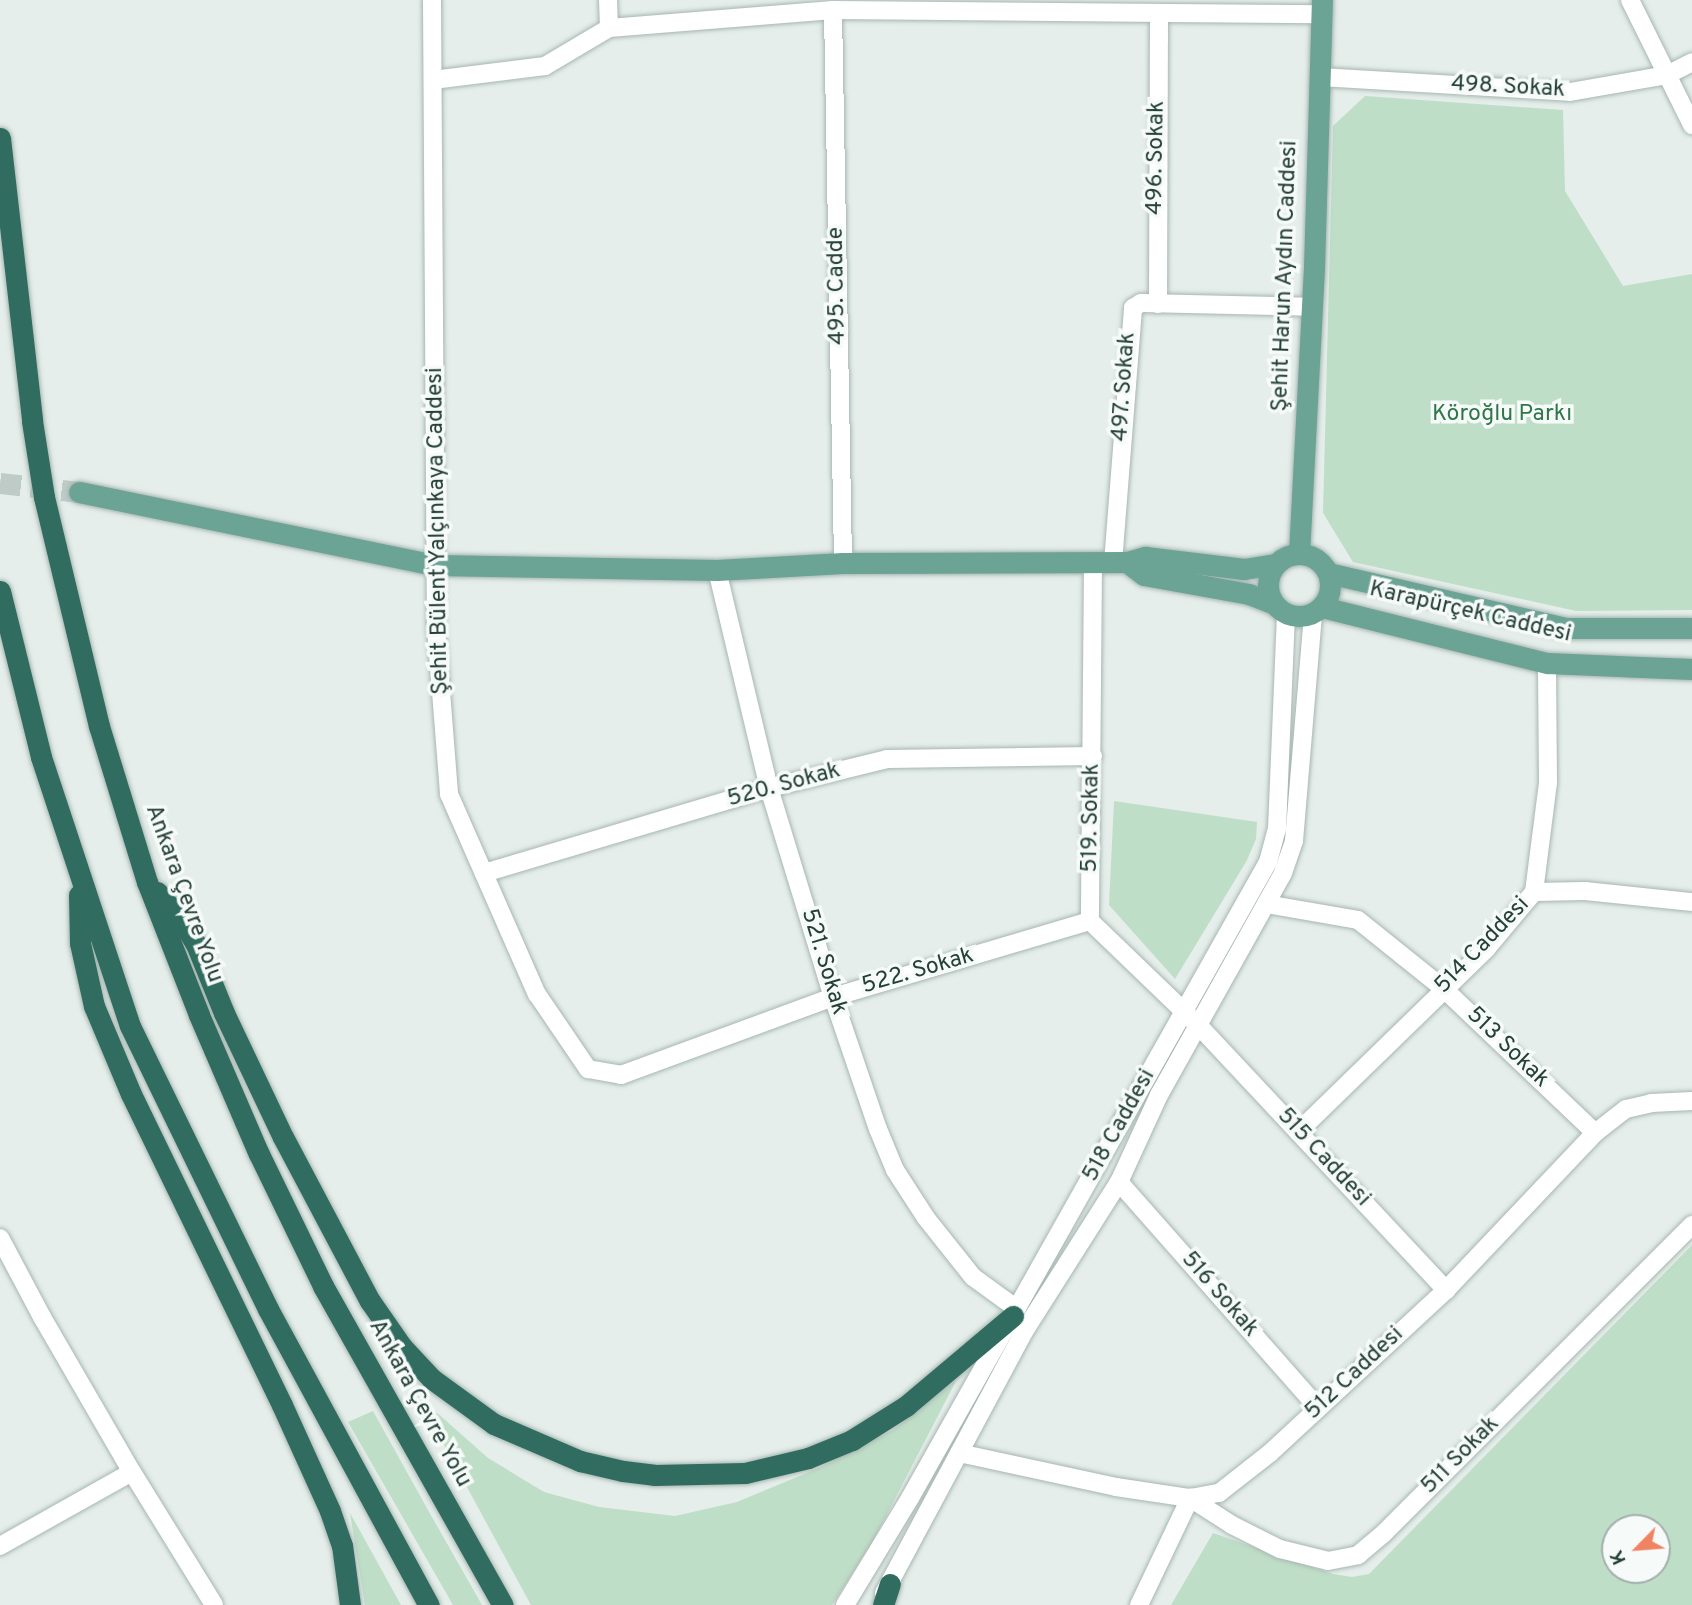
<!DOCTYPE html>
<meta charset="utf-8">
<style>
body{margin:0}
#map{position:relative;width:1692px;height:1605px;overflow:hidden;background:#e5eeea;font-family:Overpass,sans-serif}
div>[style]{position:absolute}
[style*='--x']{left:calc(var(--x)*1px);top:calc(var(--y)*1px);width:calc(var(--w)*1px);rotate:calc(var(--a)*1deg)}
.green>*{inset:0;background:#bfdec7}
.major-tunnel>*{height:21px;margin-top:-10.5px;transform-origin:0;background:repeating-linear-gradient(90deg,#becbc6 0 21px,transparent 0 31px)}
.roads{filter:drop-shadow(0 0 2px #a7b6b1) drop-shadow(0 0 2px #a7b6b1)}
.minor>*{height:18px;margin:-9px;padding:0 9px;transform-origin:9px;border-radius:9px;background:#fff}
.major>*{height:21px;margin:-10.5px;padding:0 10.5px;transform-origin:10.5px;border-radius:10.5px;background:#6ba394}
.major>.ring{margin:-10.5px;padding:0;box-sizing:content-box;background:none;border:21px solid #6ba394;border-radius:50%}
.highway>*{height:21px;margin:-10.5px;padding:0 10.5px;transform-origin:10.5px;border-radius:10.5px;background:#306c5f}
span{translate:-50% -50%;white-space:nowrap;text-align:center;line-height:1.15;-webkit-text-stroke:7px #f6faf8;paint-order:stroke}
.street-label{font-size:23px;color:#244038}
.park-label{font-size:23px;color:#2f774a}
.north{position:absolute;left:1601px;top:1514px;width:70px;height:70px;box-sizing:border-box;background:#f6faf8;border:2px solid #a2b0ab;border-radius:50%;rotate:245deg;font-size:19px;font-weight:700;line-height:28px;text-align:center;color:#244038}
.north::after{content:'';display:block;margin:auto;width:24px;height:32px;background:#f08362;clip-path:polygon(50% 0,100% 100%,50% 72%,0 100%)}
</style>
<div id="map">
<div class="green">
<div style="clip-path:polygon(1365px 96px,1563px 110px,1565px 191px,1623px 286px,1692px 274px,1692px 610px,1576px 611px,1353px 562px,1323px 513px,1333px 126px)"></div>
<div style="clip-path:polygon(1114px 801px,1257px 822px,1256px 839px,1246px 862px,1175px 979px,1109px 905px)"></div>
<div style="clip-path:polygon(evenodd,1692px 1245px,1692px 1605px,1171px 1605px,1213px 1533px,1333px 1574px,1352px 1577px,1369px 1574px,1692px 1245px,1615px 1528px,1657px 1528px,1657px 1570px,1615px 1570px,1615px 1528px)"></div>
<div style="clip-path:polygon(957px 1379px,873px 1541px,832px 1605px,531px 1605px,417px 1395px,488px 1458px,544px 1492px,599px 1507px,675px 1516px,737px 1502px,821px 1467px,893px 1430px)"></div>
<div style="clip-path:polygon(373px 1411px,428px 1510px,482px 1605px,453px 1605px,348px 1422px)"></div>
<div style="clip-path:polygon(350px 1513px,401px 1605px,365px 1605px)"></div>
</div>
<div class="major-tunnel">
<div style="--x:0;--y:483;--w:80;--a:6.5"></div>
</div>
<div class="roads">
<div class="minor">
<div style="--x:432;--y:0;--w:628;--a:89.64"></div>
<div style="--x:436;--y:628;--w:167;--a:85.5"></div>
<div style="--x:449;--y:794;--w:219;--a:66.3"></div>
<div style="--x:537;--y:994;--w:91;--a:55.8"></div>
<div style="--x:588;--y:1069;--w:34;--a:10"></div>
<div style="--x:621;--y:1075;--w:226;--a:-20.2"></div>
<div style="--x:833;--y:997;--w:268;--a:-16.5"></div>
<div style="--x:1630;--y:0;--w:140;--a:63.6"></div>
<div style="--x:833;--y:10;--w:553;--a:88.96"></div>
<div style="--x:609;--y:28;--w:225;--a:-4.6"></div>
<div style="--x:833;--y:10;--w:489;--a:0.5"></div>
<div style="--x:1320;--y:77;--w:250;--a:3.4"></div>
<div style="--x:1570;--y:92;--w:98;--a:-9.9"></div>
<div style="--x:1667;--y:75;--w:28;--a:-27"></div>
<div style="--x:433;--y:80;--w:113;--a:-7.1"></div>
<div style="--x:545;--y:66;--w:74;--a:-30.7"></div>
<div style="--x:609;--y:28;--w:28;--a:-92"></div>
<div style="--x:1158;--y:304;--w:291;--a:-89.8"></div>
<div style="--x:1113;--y:563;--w:256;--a:-85.5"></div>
<div style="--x:1133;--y:308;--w:9;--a:-32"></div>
<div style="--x:1141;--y:303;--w:171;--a:1.3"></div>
<div style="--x:1093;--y:564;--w:357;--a:90.5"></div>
<div style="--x:1090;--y:921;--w:151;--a:43.9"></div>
<div style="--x:1199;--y:1026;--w:362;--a:46.9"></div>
<div style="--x:717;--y:570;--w:224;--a:76.6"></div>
<div style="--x:769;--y:788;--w:219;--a:73"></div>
<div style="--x:833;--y:997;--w:139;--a:71.2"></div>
<div style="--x:878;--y:1129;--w:44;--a:67.5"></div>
<div style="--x:895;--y:1170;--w:57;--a:57.1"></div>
<div style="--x:926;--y:1218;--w:75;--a:51.5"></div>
<div style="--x:973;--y:1277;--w:54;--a:36"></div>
<div style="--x:484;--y:873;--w:297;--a:-16.6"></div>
<div style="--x:769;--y:788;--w:122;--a:-13.8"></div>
<div style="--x:887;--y:759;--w:206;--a:-0.8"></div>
<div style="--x:1534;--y:892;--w:51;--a:-1.1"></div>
<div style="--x:1585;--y:891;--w:108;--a:5.9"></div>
<div style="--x:1266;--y:904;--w:93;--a:9.9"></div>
<div style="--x:1358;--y:920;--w:109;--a:38.7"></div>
<div style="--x:1443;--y:988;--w:210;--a:43.6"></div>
<div style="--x:1298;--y:1132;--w:264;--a:-44.2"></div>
<div style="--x:1487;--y:948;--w:73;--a:-50"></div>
<div style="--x:1534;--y:892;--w:110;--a:-82.7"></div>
<div style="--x:1548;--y:783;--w:120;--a:-90.5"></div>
<div style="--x:1119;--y:1182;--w:301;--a:48.6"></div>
<div style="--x:0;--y:1238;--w:89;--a:62"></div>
<div style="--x:42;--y:1317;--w:179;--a:59.9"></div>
<div style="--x:132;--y:1472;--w:156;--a:58.3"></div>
<div style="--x:959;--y:1453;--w:161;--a:12.2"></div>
<div style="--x:1116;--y:1487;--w:75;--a:8.5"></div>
<div style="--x:1190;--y:1498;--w:29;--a:-10"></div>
<div style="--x:1219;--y:1493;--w:65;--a:-38.1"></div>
<div style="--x:1270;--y:1453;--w:240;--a:-42.8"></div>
<div style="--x:1446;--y:1290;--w:216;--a:-46.5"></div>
<div style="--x:1595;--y:1133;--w:39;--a:-38"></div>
<div style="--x:1626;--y:1109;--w:26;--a:-13"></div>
<div style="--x:1651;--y:1103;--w:41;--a:-2.8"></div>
<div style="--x:0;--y:1546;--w:151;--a:-29.3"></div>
<div style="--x:884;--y:1593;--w:298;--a:-61.8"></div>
<div style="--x:1025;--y:1330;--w:175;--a:-57.6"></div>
<div style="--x:1119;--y:1182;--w:96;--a:-65.3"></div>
<div style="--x:1159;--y:1095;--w:254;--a:-60.8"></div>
<div style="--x:1283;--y:873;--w:34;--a:-71"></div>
<div style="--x:1294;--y:841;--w:229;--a:-85.2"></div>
<div style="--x:845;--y:1605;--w:125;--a:-58.7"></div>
<div style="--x:910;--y:1498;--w:730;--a:-60.63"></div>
<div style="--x:1268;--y:862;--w:34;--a:-75"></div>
<div style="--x:1277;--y:829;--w:215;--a:-87.6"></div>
<div style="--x:1139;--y:1605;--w:119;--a:-64.5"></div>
<div style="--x:1190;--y:1498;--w:50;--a:32.7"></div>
<div style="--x:1232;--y:1525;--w:54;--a:26.6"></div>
<div style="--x:1280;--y:1549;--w:49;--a:14"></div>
<div style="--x:1328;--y:1561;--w:31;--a:-11"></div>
<div style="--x:1358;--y:1555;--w:34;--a:-40"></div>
<div style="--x:1384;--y:1533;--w:436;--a:-45"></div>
</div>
<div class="major">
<div style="--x:79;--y:492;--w:363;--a:11.6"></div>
<div style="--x:435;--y:565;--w:282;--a:1"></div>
<div style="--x:717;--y:570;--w:126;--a:-3.2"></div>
<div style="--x:843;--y:563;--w:284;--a:-0.2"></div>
<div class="ring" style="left:1268px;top:554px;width:41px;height:41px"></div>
<div style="--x:1299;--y:554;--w:286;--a:-87"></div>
<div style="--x:1314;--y:268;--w:268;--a:-88.3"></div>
<div style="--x:1328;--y:573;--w:244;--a:13"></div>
<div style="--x:1566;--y:628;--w:126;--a:0"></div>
<div style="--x:1272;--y:603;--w:25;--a:-159"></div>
<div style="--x:1249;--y:594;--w:107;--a:-169.7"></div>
<div style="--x:1144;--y:575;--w:21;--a:-143"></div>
<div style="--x:1127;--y:562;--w:19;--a:-16"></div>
<div style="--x:1145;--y:557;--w:100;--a:6.9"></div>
<div style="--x:1244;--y:569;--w:31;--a:-9"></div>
<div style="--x:1322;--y:607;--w:232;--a:14"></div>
<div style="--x:1547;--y:663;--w:145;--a:2.4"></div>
</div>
<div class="highway">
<div style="--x:0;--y:138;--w:285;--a:83.5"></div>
<div style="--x:32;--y:421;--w:77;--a:81"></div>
<div style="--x:44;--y:497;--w:236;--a:76.5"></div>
<div style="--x:99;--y:726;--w:163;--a:72.9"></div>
<div style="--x:147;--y:882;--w:143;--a:68.6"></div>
<div style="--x:199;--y:1015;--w:151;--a:66.7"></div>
<div style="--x:259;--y:1154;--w:147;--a:64.1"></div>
<div style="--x:323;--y:1286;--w:366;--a:60.6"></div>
<div style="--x:0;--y:591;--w:171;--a:76.1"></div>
<div style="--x:41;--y:757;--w:283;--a:71.7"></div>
<div style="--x:130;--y:1026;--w:315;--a:64"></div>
<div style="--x:268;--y:1309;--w:337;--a:61.5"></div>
<div style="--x:157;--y:892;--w:38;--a:49"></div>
<div style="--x:182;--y:921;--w:27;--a:59"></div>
<div style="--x:196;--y:944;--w:74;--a:67.9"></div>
<div style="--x:224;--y:1013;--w:137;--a:64.6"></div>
<div style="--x:283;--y:1137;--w:186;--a:62.1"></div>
<div style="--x:370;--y:1301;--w:56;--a:55.2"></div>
<div style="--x:402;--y:1347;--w:44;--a:46.8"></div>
<div style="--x:432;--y:1379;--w:77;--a:36"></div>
<div style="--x:494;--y:1424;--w:94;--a:23.3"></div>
<div style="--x:580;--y:1461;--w:44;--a:13.1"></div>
<div style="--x:623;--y:1471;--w:31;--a:7"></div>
<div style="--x:654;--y:1475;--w:91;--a:-1.3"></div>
<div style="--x:745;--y:1473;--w:65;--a:-13.4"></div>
<div style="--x:808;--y:1458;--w:48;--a:-22.2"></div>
<div style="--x:852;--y:1440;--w:64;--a:-32.2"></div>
<div style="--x:906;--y:1406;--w:140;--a:-40.1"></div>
<div style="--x:79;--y:895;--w:48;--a:88.8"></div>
<div style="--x:80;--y:943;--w:65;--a:77.5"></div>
<div style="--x:94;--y:1006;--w:95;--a:67.2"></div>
<div style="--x:131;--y:1094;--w:346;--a:64.1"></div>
<div style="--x:282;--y:1405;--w:116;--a:65.6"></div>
<div style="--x:330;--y:1511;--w:36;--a:71"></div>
<div style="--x:342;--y:1545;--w:61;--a:82.4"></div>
<div style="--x:883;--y:1605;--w:22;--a:-72"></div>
</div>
</div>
<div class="street-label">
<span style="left:1508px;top:88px;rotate:3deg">498. Sokak</span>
<span style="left:1157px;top:158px;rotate:-89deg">496. Sokak</span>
<span style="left:1286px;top:276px;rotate:-88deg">Şehit Harun Aydın Caddesi</span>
<span style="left:838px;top:286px;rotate:-91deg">495. Cadde</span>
<span style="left:1125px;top:387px;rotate:-86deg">497. Sokak</span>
<span style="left:439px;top:531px;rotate:-91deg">Şehit Bülent Yalçınkaya Caddesi</span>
<span style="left:1470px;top:613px;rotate:13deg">Karapürçek Caddesi</span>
<span style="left:784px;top:786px;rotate:-15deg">520. Sokak</span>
<span style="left:1092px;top:818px;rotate:-89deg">519. Sokak</span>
<span style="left:183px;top:894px;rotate:70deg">Ankara Çevre Yolu</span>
<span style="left:1483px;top:946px;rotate:-46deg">514 Caddesi</span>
<span style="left:823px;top:962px;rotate:73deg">521. Sokak</span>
<span style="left:918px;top:972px;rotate:-16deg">522. Sokak</span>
<span style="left:1507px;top:1048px;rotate:44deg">513 Sokak</span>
<span style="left:1120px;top:1126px;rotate:-61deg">518 Caddesi</span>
<span style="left:1323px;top:1158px;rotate:47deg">515 Caddesi</span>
<span style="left:1219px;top:1295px;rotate:49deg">516 Sokak</span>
<span style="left:1355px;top:1374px;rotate:-43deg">512 Caddesi</span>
<span style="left:419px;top:1404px;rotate:61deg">Ankara Çevre Yolu</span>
<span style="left:1461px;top:1456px;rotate:-45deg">511 Sokak</span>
</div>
<div class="park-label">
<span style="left:1502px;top:415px">Köroğlu Parkı</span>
</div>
<div class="north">K</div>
</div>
